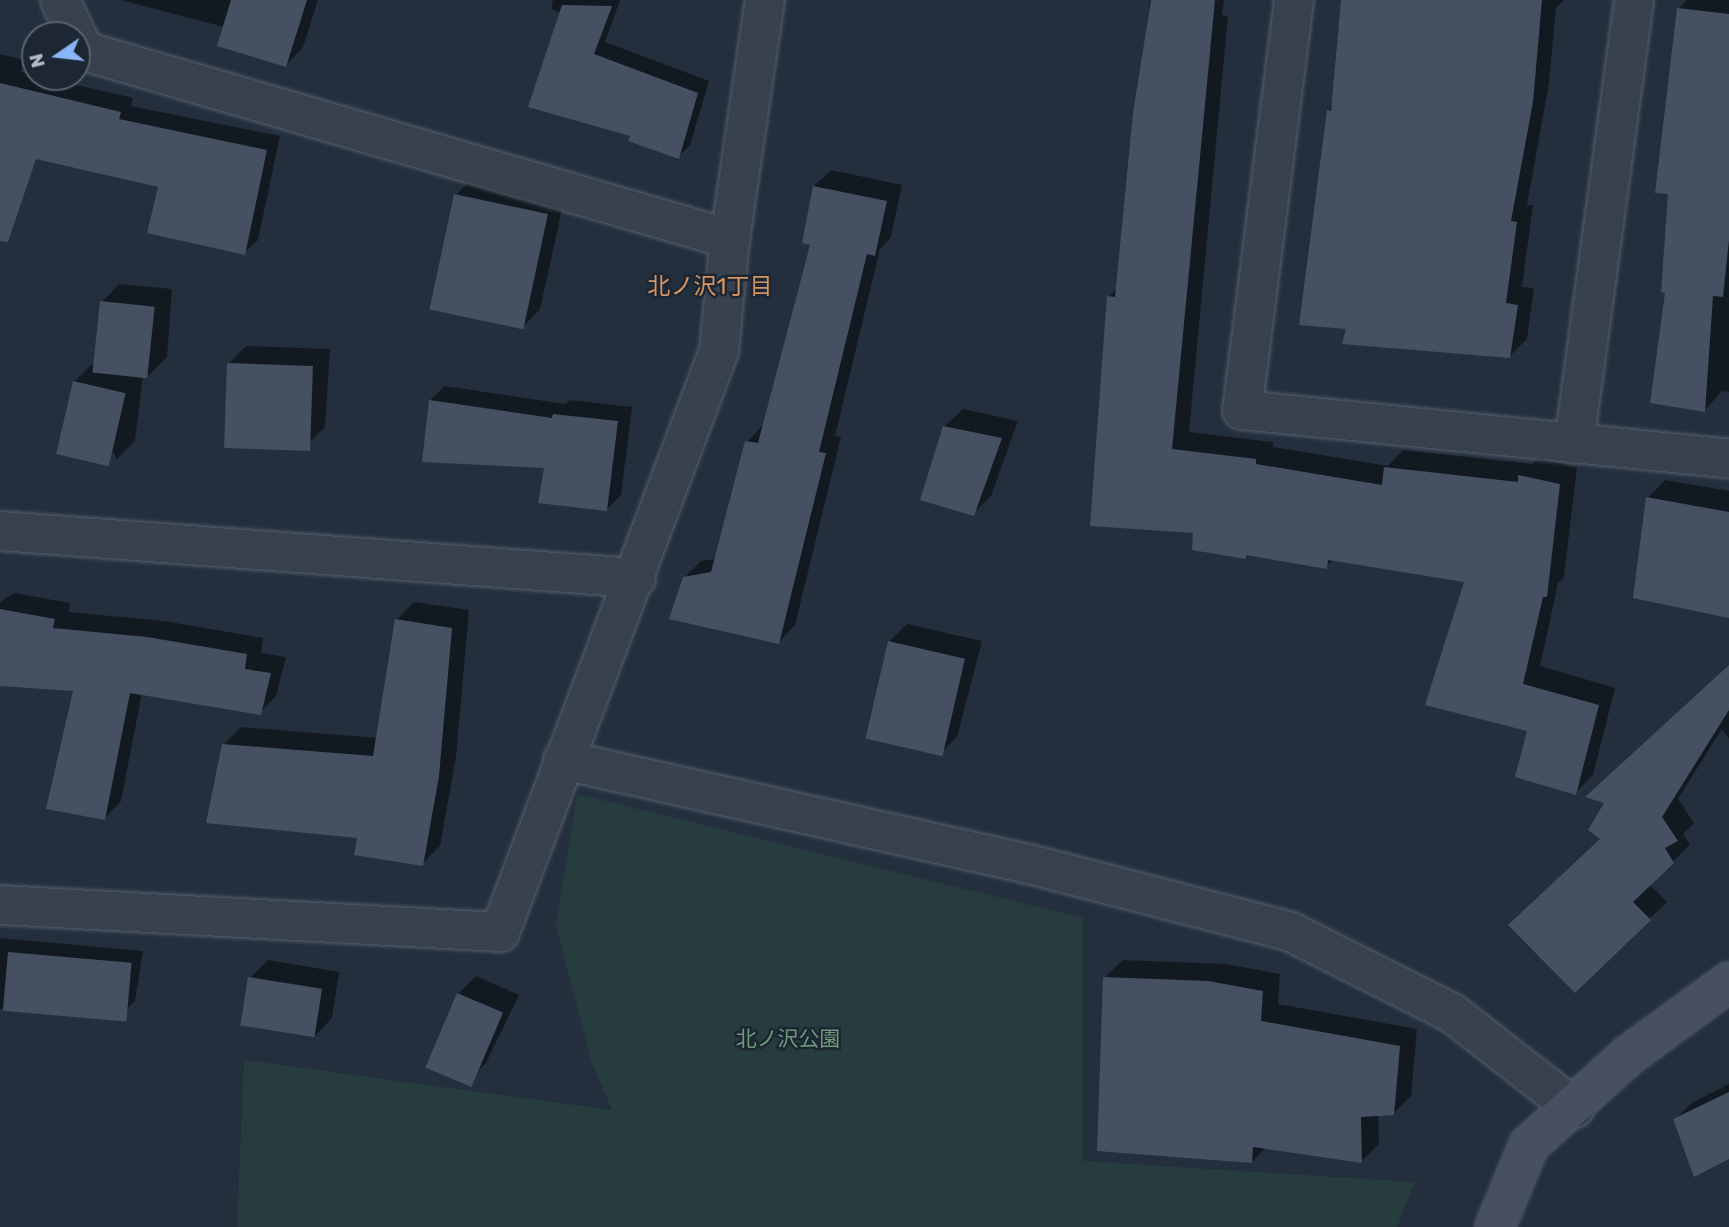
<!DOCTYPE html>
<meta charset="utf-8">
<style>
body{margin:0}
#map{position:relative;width:1729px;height:1227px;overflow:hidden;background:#242f3e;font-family:Rubik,"Noto Sans JP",sans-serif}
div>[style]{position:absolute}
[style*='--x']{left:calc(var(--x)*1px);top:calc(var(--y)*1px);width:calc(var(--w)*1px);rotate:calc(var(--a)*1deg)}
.green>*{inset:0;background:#263c3f}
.shadow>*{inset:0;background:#0007}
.building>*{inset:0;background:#455162;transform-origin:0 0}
.roads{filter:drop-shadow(0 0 2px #565f6c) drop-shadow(0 0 2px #565f6c)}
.street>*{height:38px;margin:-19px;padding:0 19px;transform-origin:19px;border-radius:19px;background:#38414e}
.secondary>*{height:38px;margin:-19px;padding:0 19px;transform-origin:19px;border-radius:19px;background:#465061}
span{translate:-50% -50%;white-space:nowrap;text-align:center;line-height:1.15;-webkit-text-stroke:5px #1d2633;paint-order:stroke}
.park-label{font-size:21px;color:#6b9a76}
.neighbourhood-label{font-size:23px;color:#d59563}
.north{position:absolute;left:21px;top:21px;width:70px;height:70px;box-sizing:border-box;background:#1d2633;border:2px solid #59626f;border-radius:50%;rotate:256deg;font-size:19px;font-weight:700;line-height:28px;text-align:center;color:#b4bcc9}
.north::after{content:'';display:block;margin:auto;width:24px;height:32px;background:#8ab4f8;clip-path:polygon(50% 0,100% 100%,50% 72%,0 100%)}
</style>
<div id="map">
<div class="green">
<div style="clip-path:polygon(577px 794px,1083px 918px,1083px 1161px,1415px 1182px,1397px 1227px,237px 1227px,244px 1060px,612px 1110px,591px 1061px,556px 924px)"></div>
</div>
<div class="shadow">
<div style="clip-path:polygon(121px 0,318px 0,303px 47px,286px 65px,224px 27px)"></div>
<div style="clip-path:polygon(553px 0,620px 0,605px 42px,709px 81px,690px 145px,678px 157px,632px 135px,561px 13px,551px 9px)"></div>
<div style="clip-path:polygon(1150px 0,1224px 0,1222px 15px,1228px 16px,1189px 432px,1273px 442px,1273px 447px,1388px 466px,1403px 450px,1532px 464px,1538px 458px,1577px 467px,1564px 577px,1558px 583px,1540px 666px,1615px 688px,1593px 775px,1575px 793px,1530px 729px,1466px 581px,1334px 559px,1326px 567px,1249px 554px,1245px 557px,1195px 531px,1109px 297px,1118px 287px)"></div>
<div style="clip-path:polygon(1370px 0,1564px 0,1556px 8px,1549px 83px,1527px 205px,1533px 205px,1522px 287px,1534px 288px,1527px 339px,1510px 356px,1348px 328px,1329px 111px)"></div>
<div style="clip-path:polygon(1729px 0,1729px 392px,1722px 391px,1704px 411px,1667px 291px,1679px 9px,1687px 0)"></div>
<div style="clip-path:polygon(0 54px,24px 60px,21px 72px,133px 98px,131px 106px,280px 136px,258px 240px,244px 253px,160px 186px,0 147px)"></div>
<div style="clip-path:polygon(831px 170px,902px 185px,891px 237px,880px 249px,835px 436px,841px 437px,795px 625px,779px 642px,684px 578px,701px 561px,716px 559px,747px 442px,763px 425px,812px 243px,814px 186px)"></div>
<div style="clip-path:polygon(473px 177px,565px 196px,540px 309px,523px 327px,456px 195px)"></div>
<div style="clip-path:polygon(119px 284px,172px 289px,167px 357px,149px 375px,143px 375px,135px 441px,117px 459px,74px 382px,92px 364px,98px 366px,102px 302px)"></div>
<div style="clip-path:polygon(246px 346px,330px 349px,325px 427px,307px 445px,228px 364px)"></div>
<div style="clip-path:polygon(445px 386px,565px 404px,569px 400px,632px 407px,621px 495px,606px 510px,546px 467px,430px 400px)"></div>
<div style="clip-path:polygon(963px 409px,1018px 421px,991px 496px,973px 514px,945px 426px)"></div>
<div style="clip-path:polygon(1665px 480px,1729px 491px,1729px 617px,1648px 498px)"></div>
<div style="clip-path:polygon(14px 593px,70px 603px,69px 612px,164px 621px,263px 638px,261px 653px,286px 657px,276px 696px,260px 713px,142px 693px,121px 801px,105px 818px,75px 690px,0 685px,0 602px)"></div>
<div style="clip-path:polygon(414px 602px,469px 610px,456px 757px,440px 846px,422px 864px,359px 836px,223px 745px,241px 727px,378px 738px,397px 619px)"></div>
<div style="clip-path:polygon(907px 624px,982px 641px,957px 737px,939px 755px,889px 642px)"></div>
<div style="clip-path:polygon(1729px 666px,1729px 739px,1722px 729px,1678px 799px,1694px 823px,1683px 834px,1690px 845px,1649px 884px,1667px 902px,1575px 990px,1602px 839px)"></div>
<div style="clip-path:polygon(0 938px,143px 951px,135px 1001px,122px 1013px,0 1009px)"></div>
<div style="clip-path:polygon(268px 960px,339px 972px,332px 1018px,315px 1036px,250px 978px)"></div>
<div style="clip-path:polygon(1123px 960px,1226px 964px,1280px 974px,1278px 1004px,1417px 1029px,1411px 1096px,1393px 1114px,1378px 1114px,1379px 1144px,1361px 1162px,1266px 1147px,1252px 1162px,1105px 977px)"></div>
<div style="clip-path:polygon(476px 976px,519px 995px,486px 1063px,468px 1081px,458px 994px)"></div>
<div style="clip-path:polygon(1729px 1084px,1729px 1157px,1675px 1119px,1693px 1102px)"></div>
</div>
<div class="building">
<div style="clip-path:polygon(231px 0,307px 0,286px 67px,217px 46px)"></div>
<div style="clip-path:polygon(1151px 0,1215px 0,1172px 449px,1256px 459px,1256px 464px,1382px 485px,1384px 467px,1518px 482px,1518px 475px,1560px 484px,1547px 597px,1543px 597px,1523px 684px,1599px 705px,1576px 795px,1515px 777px,1527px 731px,1425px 705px,1464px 582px,1328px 560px,1327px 569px,1246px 555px,1246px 559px,1192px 550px,1193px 533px,1090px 526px,1107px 296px,1115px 297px,1133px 113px)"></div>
<div style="clip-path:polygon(1341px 0,1542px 0,1533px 102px,1511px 221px,1517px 222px,1506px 303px,1518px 305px,1510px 358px,1342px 344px,1346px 329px,1299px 325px,1327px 110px,1331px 111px)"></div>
<div style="clip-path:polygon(562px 5px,612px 6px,594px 54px,698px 93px,679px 159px,628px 141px,630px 136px,528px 107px)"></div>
<div style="clip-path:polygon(1677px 8px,1729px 14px,1729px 240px,1723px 297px,1713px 296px,1705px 412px,1650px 403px,1665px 293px,1661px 292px,1668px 194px,1655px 193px)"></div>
<div style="clip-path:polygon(0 83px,121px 112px,119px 119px,267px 150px,245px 255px,147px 233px,158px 187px,36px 159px,8px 242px,0 241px)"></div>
<div style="clip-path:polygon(813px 186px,887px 201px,875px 256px,867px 254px,819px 452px,826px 453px,779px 644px,669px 619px,683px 577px,711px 572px,745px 441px,758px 443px,810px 245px,802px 243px)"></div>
<div style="left:454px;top:194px;width:96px;height:118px;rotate:12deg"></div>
<div style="left:100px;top:301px;width:55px;height:72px;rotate:6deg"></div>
<div style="left:227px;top:363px;width:86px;height:85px;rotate:2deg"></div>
<div style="left:73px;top:381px;width:54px;height:75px;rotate:13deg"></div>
<div style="clip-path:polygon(429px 400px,552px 418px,553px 414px,618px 421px,607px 511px,538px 503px,544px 468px,422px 462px)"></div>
<div style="clip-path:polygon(943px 426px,1002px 438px,974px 516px,920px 500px)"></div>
<div style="clip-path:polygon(1646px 497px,1729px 512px,1729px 618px,1633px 598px)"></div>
<div style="clip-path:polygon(0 609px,55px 619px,53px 628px,147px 637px,247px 654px,245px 669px,271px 673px,261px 715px,130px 693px,105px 820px,46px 809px,73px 691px,0 686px)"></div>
<div style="clip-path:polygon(395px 619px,452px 628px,439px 776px,423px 866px,354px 855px,357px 838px,206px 823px,222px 744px,373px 756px)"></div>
<div style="left:888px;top:641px;width:79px;height:100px;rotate:13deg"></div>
<div style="clip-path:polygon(1729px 665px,1729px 710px,1662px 817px,1678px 841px,1665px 848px,1674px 863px,1633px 902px,1651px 920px,1575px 993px,1508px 925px,1600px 839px,1588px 830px,1604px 803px,1585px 797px)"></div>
<div style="left:8px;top:952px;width:124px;height:59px;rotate:5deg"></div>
<div style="left:248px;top:977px;width:75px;height:49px;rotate:9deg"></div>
<div style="clip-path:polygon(1103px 977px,1208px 981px,1263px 991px,1261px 1021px,1400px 1046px,1394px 1115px,1361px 1117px,1362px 1163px,1253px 1147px,1252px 1163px,1097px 1151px)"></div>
<div style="left:457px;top:993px;width:50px;height:81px;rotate:23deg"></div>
<div style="clip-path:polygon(1729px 1092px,1729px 1159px,1694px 1177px,1673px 1119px)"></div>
</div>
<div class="roads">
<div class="street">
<div style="--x:60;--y:0;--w:38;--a:65"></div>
<div style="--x:1294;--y:0;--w:413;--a:97.2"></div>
<div style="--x:1242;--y:410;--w:489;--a:5.7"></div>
<div style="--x:77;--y:36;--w:17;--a:65"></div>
<div style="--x:84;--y:51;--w:673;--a:16.23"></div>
<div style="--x:1574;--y:444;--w:448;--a:-82.3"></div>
<div style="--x:0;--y:531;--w:638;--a:4.23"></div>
<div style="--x:563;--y:760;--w:477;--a:12.6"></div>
<div style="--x:1029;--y:864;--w:271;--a:14.5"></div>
<div style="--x:1291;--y:932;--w:180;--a:26.7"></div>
<div style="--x:1452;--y:1013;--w:155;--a:37.9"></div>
<div style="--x:0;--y:905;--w:501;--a:3.09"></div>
<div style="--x:500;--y:932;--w:621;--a:-69.35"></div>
<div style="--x:719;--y:351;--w:113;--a:-84.4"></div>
<div style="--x:730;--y:239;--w:242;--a:-81.7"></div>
</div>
<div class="secondary">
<div style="--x:1495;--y:1227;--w:89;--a:-67.5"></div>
<div style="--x:1529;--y:1145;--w:135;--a:-42"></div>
<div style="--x:1629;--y:1055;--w:124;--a:-36.1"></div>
</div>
</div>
<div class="park-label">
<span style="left:788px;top:1039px">北ノ沢公園</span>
</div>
<div class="neighbourhood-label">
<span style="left:710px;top:286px">北ノ沢1丁目</span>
</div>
<div class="north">N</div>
</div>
